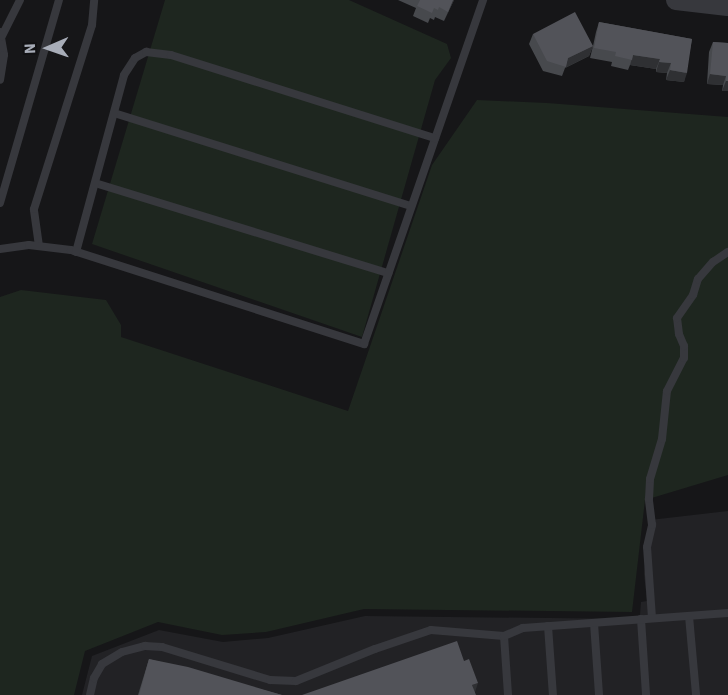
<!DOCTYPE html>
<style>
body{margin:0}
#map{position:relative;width:728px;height:695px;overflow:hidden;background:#161618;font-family:"Source Sans 3",sans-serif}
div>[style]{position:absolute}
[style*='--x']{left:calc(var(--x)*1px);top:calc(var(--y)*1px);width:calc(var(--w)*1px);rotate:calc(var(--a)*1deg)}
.built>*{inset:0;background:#222225}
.green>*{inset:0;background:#1e261f}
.service>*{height:8px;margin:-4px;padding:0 4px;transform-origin:4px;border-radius:4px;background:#37383d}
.tertiary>*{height:20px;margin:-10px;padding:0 10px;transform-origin:10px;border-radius:10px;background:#37383d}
.wall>*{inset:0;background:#47494d}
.shaded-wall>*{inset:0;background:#2f3033}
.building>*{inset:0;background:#525359}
span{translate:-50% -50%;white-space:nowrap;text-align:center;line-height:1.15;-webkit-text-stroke:6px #111113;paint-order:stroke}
.north{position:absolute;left:18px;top:18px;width:60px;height:60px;-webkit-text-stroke:4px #111113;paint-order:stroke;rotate:268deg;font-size:16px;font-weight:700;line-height:24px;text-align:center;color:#a8adb8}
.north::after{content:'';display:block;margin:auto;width:21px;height:27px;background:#a8adb8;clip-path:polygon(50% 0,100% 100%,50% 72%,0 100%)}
</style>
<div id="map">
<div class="built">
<div style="clip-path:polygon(728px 511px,728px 695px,82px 695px,92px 656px,159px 630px,223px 642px,268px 638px,365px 616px,632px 619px,640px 615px,641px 602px,647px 601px,644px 574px,650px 520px)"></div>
</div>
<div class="green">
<div style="clip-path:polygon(165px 0,349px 0,447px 44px,451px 58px,435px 80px,362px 337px,92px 244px)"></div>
<div style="clip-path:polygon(477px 100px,547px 103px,728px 117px,728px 475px,645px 500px,632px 612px,364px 609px,266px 632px,222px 635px,158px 622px,85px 651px,74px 695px,0 695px,0 297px,21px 290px,106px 300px,121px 325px,121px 337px,348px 411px,432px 165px)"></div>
</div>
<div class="service">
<div style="--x:0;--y:32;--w:23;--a:80"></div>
<div style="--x:4;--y:55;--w:25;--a:99"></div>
<div style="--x:2;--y:36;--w:40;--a:-63.4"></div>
<div style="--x:114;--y:113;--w:311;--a:17.4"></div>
<div style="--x:95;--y:183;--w:307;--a:17.1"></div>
<div style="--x:0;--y:203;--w:211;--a:-73.8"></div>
<div style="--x:39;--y:246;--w:37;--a:-98"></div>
<div style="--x:34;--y:209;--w:193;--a:-72.5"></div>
<div style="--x:92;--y:25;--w:25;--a:-85"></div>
<div style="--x:0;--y:249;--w:29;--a:-8"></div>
<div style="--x:29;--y:245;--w:42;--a:6.8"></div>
<div style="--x:71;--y:250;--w:308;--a:17.8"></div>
<div style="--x:364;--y:344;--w:364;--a:-70.9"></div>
<div style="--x:76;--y:252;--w:183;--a:-74.8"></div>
<div style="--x:124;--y:75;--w:20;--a:-57"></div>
<div style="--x:135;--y:58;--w:13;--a:-29"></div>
<div style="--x:146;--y:52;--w:25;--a:7"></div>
<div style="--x:171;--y:55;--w:277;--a:17.5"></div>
<div style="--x:689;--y:616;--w:79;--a:84.9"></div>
<div style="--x:652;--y:618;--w:71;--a:-94"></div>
<div style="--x:647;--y:547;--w:23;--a:-77"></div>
<div style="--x:652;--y:525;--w:26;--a:-97"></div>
<div style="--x:649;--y:499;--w:20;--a:-87"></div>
<div style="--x:650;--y:479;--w:42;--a:-73.3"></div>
<div style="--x:662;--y:439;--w:48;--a:-84.1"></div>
<div style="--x:667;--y:391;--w:37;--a:-63"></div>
<div style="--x:684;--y:358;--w:12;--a:-90"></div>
<div style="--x:684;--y:346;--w:13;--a:-113"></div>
<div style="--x:679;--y:334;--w:16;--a:-97"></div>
<div style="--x:677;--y:318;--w:28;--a:-55"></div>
<div style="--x:693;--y:295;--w:17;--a:-73"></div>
<div style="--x:698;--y:279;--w:23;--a:-49"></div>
<div style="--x:713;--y:262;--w:18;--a:-34"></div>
<div style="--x:641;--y:619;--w:76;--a:86.2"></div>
<div style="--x:594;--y:623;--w:72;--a:86"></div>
<div style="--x:548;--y:626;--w:69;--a:85.9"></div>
<div style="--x:504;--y:636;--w:59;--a:86.1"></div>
<div style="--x:90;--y:695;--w:17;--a:-77"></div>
<div style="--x:94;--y:678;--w:16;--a:-60"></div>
<div style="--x:102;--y:664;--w:23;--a:-31"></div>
<div style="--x:122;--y:652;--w:24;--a:-15"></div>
<div style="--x:145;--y:646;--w:17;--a:3"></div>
<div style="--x:162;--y:647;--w:113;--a:17"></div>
<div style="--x:270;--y:680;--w:26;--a:2"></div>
<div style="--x:296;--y:681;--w:85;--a:-22.1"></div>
<div style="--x:375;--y:649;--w:59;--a:-18.7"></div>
<div style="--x:431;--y:630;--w:73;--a:4.7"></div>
<div style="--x:504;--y:636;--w:21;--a:-23"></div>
<div style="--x:523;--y:628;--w:206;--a:-4.2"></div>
</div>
<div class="tertiary">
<div style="--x:676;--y:0;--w:52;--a:6.6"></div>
</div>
<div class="wall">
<div style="clip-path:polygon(398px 0,454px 0,444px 21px,435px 17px,434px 20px,430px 18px,428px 23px,413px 16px,416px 8px)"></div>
<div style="clip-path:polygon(599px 22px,692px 39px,684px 82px,666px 80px,667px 73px,656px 72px,656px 69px,630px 65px,628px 70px,611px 66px,612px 62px,590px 58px,593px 46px,589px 56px,565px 68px,562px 76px,543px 71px,529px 44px,533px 34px,593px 46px,596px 32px)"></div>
<div style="clip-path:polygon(713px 42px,728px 43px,728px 91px,722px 91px,723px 85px,707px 84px,709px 52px)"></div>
<div style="clip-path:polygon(149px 659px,282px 695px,138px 695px)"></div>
</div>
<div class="shaded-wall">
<div style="clip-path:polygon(453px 0,454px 0,444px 21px,448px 12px)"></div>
<div style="clip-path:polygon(593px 46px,589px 56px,565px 68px,568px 58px)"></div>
<div style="clip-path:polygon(633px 55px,660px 59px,656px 69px,630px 65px)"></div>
<div style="clip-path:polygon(659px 62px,671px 63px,667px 73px,656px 72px)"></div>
<div style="clip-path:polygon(670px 70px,687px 73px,684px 82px,666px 80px)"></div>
<div style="clip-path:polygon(710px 74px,726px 76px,723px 85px,707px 84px)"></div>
<div style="clip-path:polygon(726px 81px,728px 81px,728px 91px,722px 91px)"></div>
<div style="clip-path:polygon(478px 683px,474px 695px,472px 685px)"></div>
</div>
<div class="building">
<div style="clip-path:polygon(420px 0,453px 0,448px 12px,439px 7px,438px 10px,434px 8px,432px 13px,417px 6px)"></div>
<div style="clip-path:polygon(575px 12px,593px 46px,568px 58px,566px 67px,547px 61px,533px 34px)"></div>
<div style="clip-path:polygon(599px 22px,692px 39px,687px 73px,670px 70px,671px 63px,659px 62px,660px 59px,633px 55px,632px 60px,615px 56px,616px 52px,594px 48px)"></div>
<div style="clip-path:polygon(713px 42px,728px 43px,728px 81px,726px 81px,726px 76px,710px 74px)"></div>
<div style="clip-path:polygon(457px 641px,464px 661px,469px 659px,478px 683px,472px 685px,476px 695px,302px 695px)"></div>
<div style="clip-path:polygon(149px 659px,188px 667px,282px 695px,139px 695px)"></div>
</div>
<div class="north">N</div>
</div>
